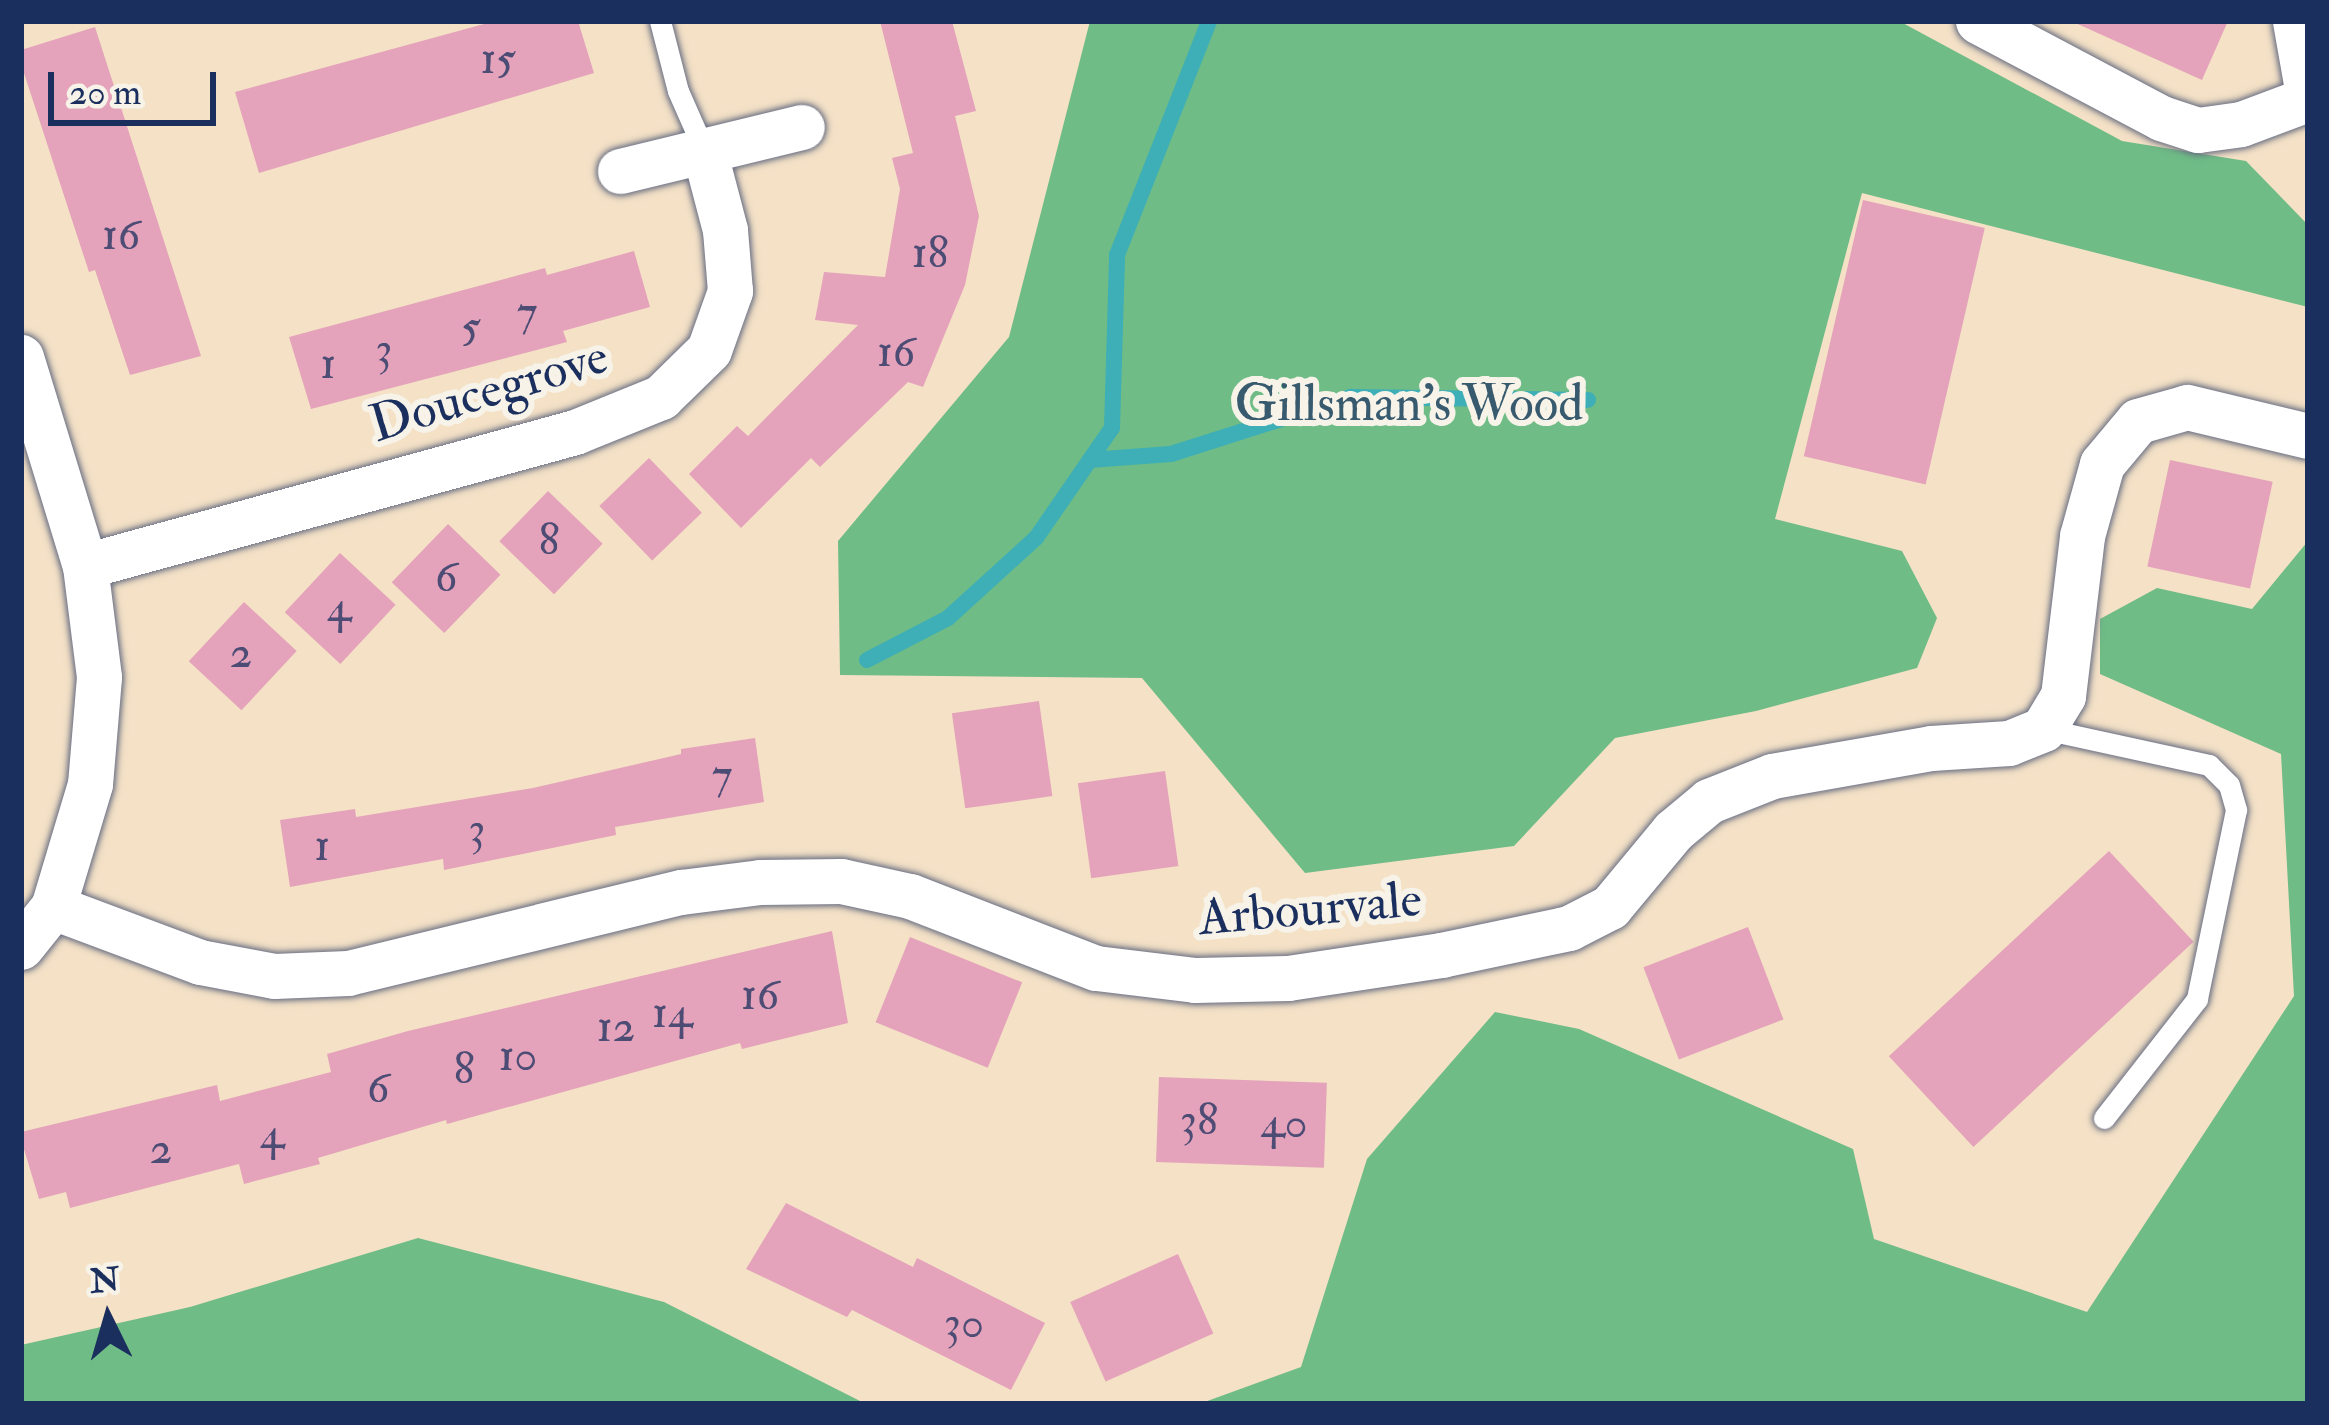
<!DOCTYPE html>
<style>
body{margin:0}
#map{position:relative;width:2329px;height:1425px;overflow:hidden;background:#f4e1c6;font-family:"IM FELL Double Pica",serif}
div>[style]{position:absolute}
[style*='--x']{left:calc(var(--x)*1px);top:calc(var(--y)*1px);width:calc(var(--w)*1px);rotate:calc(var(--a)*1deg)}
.forest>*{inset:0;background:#6fbc86}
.stream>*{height:16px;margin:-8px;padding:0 8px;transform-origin:8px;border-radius:8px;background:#3eafb7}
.building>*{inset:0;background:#e4a3ba;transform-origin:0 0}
.roads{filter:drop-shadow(0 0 3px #676d82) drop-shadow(0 0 3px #676d82)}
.service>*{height:21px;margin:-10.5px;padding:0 10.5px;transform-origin:10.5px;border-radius:10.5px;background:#fff}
.minor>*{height:45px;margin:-22.5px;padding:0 22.5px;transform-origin:22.5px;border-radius:22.5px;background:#fff}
span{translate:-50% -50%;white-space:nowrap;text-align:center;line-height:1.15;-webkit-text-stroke:12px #f7f3e8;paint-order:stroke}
.number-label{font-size:45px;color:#4d4c75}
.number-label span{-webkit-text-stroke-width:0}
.street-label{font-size:51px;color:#1b2f5e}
.park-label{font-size:51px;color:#375a6e}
.frame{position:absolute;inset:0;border:24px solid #1b2f5e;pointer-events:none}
.north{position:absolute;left:48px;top:1257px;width:120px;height:120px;-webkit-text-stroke:9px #f7f3e8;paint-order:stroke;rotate:355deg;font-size:33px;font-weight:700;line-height:48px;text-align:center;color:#1b2f5e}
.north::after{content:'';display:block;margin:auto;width:42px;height:54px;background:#1b2f5e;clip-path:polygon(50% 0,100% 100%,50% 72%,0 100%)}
.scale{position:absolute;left:48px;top:72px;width:168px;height:54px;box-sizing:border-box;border:6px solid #1b2f5e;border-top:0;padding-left:15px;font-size:36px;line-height:42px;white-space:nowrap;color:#1b2f5e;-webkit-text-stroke:9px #f7f3e8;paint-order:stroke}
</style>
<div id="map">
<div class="forest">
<div style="clip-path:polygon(1090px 21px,1899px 21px,2122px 141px,2246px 161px,2308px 225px,2308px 307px,1862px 193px,1775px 519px,1902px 551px,1937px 618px,1917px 668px,1756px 711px,1615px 738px,1514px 846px,1305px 873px,1142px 678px,840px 675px,838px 541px,1009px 337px)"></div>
<div style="clip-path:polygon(2308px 541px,2308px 1404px,1199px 1404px,1301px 1367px,1367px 1159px,1495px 1012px,1579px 1029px,1853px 1149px,1874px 1239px,2087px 1312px,2294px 996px,2281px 754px,2100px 674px,2100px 619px,2157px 588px,2252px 609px)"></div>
<div style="clip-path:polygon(418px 1238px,664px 1302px,866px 1404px,21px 1404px,21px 1345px,190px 1307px)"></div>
</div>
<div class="stream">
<div style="--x:1090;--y:460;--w:81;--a:-4.2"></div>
<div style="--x:1171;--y:454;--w:189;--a:-17.6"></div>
<div style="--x:1351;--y:397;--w:237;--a:0.7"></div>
<div style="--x:867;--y:660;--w:91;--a:-27.4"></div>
<div style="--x:948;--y:618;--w:119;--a:-42.3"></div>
<div style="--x:1036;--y:538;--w:134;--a:-55.4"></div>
<div style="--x:1112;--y:428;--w:173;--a:-88.3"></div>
<div style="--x:1117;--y:255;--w:251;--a:-68.5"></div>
</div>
<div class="building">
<div style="clip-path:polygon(495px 21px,578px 21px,594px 73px,259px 173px,235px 92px)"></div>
<div style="clip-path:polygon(880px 21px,952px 21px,976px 111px,955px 116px,979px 216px,965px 285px,923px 387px,908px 382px,820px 467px,811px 458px,741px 528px,689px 474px,737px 426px,748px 436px,858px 325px,815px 320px,824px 272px,885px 277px,900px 189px,892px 158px,913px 153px)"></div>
<div style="clip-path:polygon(2071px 21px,2228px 21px,2202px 80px)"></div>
<div style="clip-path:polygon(95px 27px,201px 356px,130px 375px,95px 270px,89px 272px,21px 64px,21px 50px)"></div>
<div style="left:1863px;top:200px;width:125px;height:263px;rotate:13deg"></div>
<div style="clip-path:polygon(634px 251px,650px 307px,563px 331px,567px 342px,311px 409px,289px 337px,545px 268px,547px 275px)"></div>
<div style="left:649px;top:458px;width:76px;height:69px;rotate:46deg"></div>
<div style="left:2170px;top:460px;width:105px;height:109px;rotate:12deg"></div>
<div style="left:548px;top:491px;width:76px;height:70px;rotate:44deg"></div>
<div style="left:448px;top:524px;width:73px;height:81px;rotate:44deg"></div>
<div style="left:340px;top:553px;width:76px;height:81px;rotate:43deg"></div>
<div style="left:244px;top:602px;width:72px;height:81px;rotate:43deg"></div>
<div style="left:1039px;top:701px;width:96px;height:88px;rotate:82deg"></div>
<div style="clip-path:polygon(755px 738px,764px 802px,615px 827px,616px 835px,444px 870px,443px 859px,290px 887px,280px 820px,355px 809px,356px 817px,533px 788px,681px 754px,681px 749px)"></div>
<div style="left:1165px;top:771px;width:96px;height:88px;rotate:82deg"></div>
<div style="left:2109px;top:851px;width:124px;height:301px;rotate:47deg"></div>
<div style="left:1748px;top:927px;width:99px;height:112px;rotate:69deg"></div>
<div style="clip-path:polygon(832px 931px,848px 1023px,742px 1049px,740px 1043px,447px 1124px,446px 1120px,318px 1158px,320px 1164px,244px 1184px,239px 1164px,70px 1208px,66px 1192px,39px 1199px,21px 1139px,21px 1132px,217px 1085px,220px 1101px,331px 1072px,327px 1054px,408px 1031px)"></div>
<div style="left:910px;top:937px;width:121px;height:92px;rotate:22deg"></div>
<div style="left:1159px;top:1077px;width:168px;height:85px;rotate:2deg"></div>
<div style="clip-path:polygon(786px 1203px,913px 1267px,917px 1258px,1045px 1323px,1011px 1390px,852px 1310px,847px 1317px,746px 1269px)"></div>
<div style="left:1178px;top:1254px;width:87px;height:118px;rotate:66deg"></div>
</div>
<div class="roads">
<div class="service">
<div style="--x:660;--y:21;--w:72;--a:75.6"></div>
<div style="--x:678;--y:91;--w:64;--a:66.2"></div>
<div style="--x:2044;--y:729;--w:169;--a:12.3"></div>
<div style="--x:2209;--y:765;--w:28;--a:45"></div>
<div style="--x:2229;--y:785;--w:26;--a:74"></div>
<div style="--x:2236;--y:810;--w:193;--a:101.7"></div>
<div style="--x:2197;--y:999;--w:151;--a:128"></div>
</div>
<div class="minor">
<div style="--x:1978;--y:21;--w:207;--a:27.9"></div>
<div style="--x:2161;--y:118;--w:39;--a:18"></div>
<div style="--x:2198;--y:130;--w:43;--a:-7.9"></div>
<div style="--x:2241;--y:124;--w:72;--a:-20.5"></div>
<div style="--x:2295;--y:21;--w:75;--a:80"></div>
<div style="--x:620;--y:171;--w:187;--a:-13.6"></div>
<div style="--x:21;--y:357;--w:219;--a:73"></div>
<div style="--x:85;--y:566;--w:112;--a:82.8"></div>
<div style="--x:99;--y:677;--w:107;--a:94.8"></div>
<div style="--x:90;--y:784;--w:128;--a:106.7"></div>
<div style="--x:53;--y:907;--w:51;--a:128.7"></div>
<div style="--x:85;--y:566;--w:508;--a:-15.29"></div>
<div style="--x:575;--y:432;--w:93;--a:-22.1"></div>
<div style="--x:661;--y:397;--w:67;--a:-44.4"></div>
<div style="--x:709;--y:350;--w:63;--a:-70.4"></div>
<div style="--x:730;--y:291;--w:61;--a:-94.7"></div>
<div style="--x:725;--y:230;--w:83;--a:-104.7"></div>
<div style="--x:53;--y:907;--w:157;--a:20.5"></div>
<div style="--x:200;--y:962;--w:75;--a:10.7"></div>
<div style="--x:274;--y:976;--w:74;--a:-2.3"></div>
<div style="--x:348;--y:973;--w:343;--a:-13.7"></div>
<div style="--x:681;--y:892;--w:80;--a:-7.2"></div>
<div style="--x:760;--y:882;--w:81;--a:-0.7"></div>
<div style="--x:841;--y:881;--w:71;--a:12.3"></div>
<div style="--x:910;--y:896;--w:199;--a:21.2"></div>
<div style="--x:1096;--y:968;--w:100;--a:6.9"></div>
<div style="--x:1195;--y:980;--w:93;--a:-1.2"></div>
<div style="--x:1288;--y:978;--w:155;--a:-8.5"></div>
<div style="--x:1441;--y:955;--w:131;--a:-11.9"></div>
<div style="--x:1569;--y:928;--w:46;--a:-27.1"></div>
<div style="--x:1610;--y:907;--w:99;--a:-50.3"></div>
<div style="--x:1673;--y:831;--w:47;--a:-39.8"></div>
<div style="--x:1709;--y:801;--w:68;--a:-21.6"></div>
<div style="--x:1772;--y:776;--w:161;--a:-10"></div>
<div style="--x:1931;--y:748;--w:78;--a:-3.7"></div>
<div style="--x:2009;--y:743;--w:37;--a:-22"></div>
<div style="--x:2043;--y:729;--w:39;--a:-59"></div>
<div style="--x:2063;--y:696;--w:161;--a:-83.2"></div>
<div style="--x:2082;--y:536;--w:75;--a:-74.5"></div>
<div style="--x:2102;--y:464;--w:56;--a:-50.1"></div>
<div style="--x:2138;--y:421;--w:51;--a:-15.9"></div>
<div style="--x:2187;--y:407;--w:124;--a:13.5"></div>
</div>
</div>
<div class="number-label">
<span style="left:498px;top:60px">15</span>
<span style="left:121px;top:236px">16</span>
<span style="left:930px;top:254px">18</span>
<span style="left:527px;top:313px">7</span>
<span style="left:471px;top:328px">5</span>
<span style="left:384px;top:350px">3</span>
<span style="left:896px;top:353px">16</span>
<span style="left:328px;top:365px">1</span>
<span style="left:549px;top:541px">8</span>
<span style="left:446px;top:578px">6</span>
<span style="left:339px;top:608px">4</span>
<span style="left:241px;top:654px">2</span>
<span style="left:722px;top:776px">7</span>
<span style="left:477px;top:830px">3</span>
<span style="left:322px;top:847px">1</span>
<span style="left:760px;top:996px">16</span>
<span style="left:672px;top:1014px">14</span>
<span style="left:616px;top:1028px">12</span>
<span style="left:518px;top:1057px">10</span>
<span style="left:464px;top:1070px">8</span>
<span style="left:378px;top:1089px">6</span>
<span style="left:1199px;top:1121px">38</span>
<span style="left:1284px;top:1124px">40</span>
<span style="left:272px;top:1135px">4</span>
<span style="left:161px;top:1150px">2</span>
<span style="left:964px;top:1324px">30</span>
</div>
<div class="street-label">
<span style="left:489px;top:391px;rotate:-17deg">Doucegrove</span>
<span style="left:1310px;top:909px;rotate:-5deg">Arbourvale</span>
</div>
<div class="park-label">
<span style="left:1409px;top:404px">Gillsman's Wood</span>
</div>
<div class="frame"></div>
<div class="north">N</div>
<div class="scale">20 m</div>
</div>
